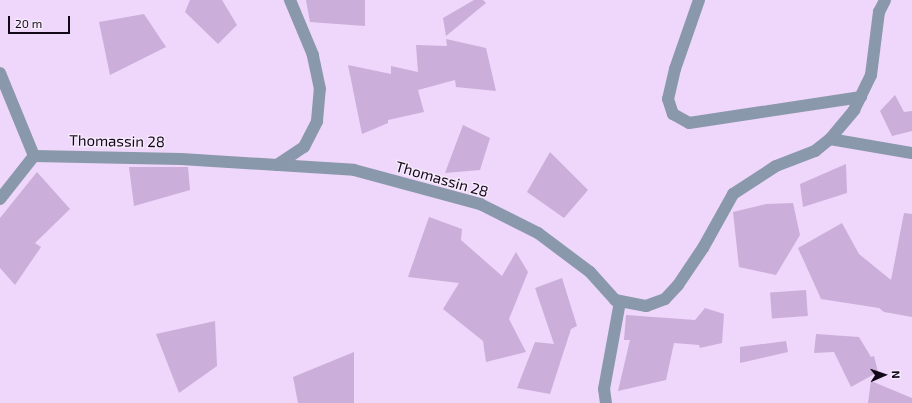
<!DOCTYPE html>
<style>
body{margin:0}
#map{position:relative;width:912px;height:403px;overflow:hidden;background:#efd6fb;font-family:"Exo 2",sans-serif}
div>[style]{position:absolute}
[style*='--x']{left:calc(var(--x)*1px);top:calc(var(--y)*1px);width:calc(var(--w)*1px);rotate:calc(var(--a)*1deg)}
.building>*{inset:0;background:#ccaeda;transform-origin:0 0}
.minor>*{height:12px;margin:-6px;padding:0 6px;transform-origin:6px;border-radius:6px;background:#8a98ab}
span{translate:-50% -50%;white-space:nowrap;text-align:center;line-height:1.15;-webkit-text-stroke:3px #f5e9fb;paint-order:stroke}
.street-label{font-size:15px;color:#130818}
.north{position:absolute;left:864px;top:355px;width:40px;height:40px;-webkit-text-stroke:3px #f5e9fb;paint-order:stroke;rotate:88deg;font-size:11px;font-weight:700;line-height:16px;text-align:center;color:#130818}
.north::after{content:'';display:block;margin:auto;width:14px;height:18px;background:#130818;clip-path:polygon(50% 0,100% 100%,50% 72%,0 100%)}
.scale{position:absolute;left:8px;top:16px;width:62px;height:18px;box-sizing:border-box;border:2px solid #130818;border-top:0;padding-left:5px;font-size:12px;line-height:14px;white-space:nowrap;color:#130818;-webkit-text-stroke:3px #f5e9fb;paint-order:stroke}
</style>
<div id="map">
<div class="building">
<div style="clip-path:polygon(190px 0,222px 0,237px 25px,218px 44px,185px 12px)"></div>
<div style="clip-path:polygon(306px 0,365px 0,365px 26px,310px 22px)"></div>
<div style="clip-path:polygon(474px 0,483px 0,486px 3px,446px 36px,443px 18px)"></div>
<div style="clip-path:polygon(144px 14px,166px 47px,110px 75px,99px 22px)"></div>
<div style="clip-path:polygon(446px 39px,486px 48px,496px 91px,456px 87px,455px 80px,418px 90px,424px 112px,388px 120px,388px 123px,362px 134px,348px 65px,391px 74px,391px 66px,418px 72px,416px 45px,447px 46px)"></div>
<div style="clip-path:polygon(895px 95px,904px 112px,912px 111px,912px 131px,892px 136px,880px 111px)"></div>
<div style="clip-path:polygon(463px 125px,490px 138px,480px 170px,445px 173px)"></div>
<div style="clip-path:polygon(550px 152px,588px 190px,564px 218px,527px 192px)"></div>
<div style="clip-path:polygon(846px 164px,847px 193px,803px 207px,800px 184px)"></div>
<div style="clip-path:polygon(129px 167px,188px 167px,190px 190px,134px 206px)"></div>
<div style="clip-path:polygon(37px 172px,70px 209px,35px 243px,41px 247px,15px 285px,0 268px,0 218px)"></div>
<div style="clip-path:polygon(793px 203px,800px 235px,776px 275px,739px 267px,733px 212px,766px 204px)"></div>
<div style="clip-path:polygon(904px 213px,912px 214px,912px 317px,884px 312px,879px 308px,821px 299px,798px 248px,842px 223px,859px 254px,891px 280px)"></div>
<div style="clip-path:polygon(429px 217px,462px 229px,461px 240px,502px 276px,516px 252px,528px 272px,509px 319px,526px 352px,486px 362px,483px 341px,443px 309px,459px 283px,408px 277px)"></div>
<div style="clip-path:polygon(562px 278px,577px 326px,571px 329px,550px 394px,517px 388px,535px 342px,554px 344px,535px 288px)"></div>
<div style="left:806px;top:290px;width:26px;height:36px;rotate:86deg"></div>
<div style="clip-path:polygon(705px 308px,724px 314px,722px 343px,700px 348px,699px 345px,674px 343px,666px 380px,618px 391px,630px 340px,624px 340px,626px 315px,695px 320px)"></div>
<div style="clip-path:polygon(215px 321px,217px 366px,179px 393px,156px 334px)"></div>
<div style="clip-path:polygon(816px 334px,859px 337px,871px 357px,874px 356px,878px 372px,851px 387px,834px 352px,814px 353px)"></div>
<div style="clip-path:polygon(786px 341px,788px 352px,740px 363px,740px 347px)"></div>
<div style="clip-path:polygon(354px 352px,354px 403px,298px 403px,293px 377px)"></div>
<div style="clip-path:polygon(871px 381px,912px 398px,912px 403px,868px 403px)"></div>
</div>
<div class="minor">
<div style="--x:699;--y:0;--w:73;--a:109.2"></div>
<div style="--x:675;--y:69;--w:31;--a:103"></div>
<div style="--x:668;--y:99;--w:16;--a:72"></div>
<div style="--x:673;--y:114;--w:18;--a:29"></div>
<div style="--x:689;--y:123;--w:174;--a:-8.6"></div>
<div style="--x:0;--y:73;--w:90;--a:67.7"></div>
<div style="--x:830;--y:139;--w:83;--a:9.7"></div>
<div style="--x:277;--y:165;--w:32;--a:-34"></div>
<div style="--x:304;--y:147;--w:29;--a:-63"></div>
<div style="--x:317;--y:121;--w:32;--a:-85"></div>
<div style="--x:320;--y:89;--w:35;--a:-102"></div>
<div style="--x:313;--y:55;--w:60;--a:-112.7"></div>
<div style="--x:0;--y:199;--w:55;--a:-51.7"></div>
<div style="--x:34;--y:156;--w:147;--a:1.2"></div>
<div style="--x:181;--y:159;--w:173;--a:3.6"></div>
<div style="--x:354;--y:170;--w:131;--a:15.1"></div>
<div style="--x:480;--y:204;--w:65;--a:26.6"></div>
<div style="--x:538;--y:233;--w:65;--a:36.9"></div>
<div style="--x:590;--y:272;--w:38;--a:48"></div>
<div style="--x:615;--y:300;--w:32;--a:11"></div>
<div style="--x:646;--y:306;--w:20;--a:-20"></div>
<div style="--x:665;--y:299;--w:19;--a:-47"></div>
<div style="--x:678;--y:285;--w:45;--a:-56"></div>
<div style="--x:703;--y:248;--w:62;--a:-60.9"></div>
<div style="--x:733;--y:194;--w:51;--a:-33.1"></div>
<div style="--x:776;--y:166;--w:42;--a:-21"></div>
<div style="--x:815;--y:151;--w:19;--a:-39"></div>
<div style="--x:830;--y:139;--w:38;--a:-50"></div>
<div style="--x:854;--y:110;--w:39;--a:-64"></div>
<div style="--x:871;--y:75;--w:64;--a:-82.8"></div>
<div style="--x:879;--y:12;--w:13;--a:-63"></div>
<div style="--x:606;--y:403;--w:14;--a:-98"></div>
<div style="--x:604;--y:389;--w:88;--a:-79.6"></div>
</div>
<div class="street-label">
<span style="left:117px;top:141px;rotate:1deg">Thomassin 28</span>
<span style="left:442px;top:179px;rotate:16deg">Thomassin 28</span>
</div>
<div class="north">N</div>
<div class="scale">20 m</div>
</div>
